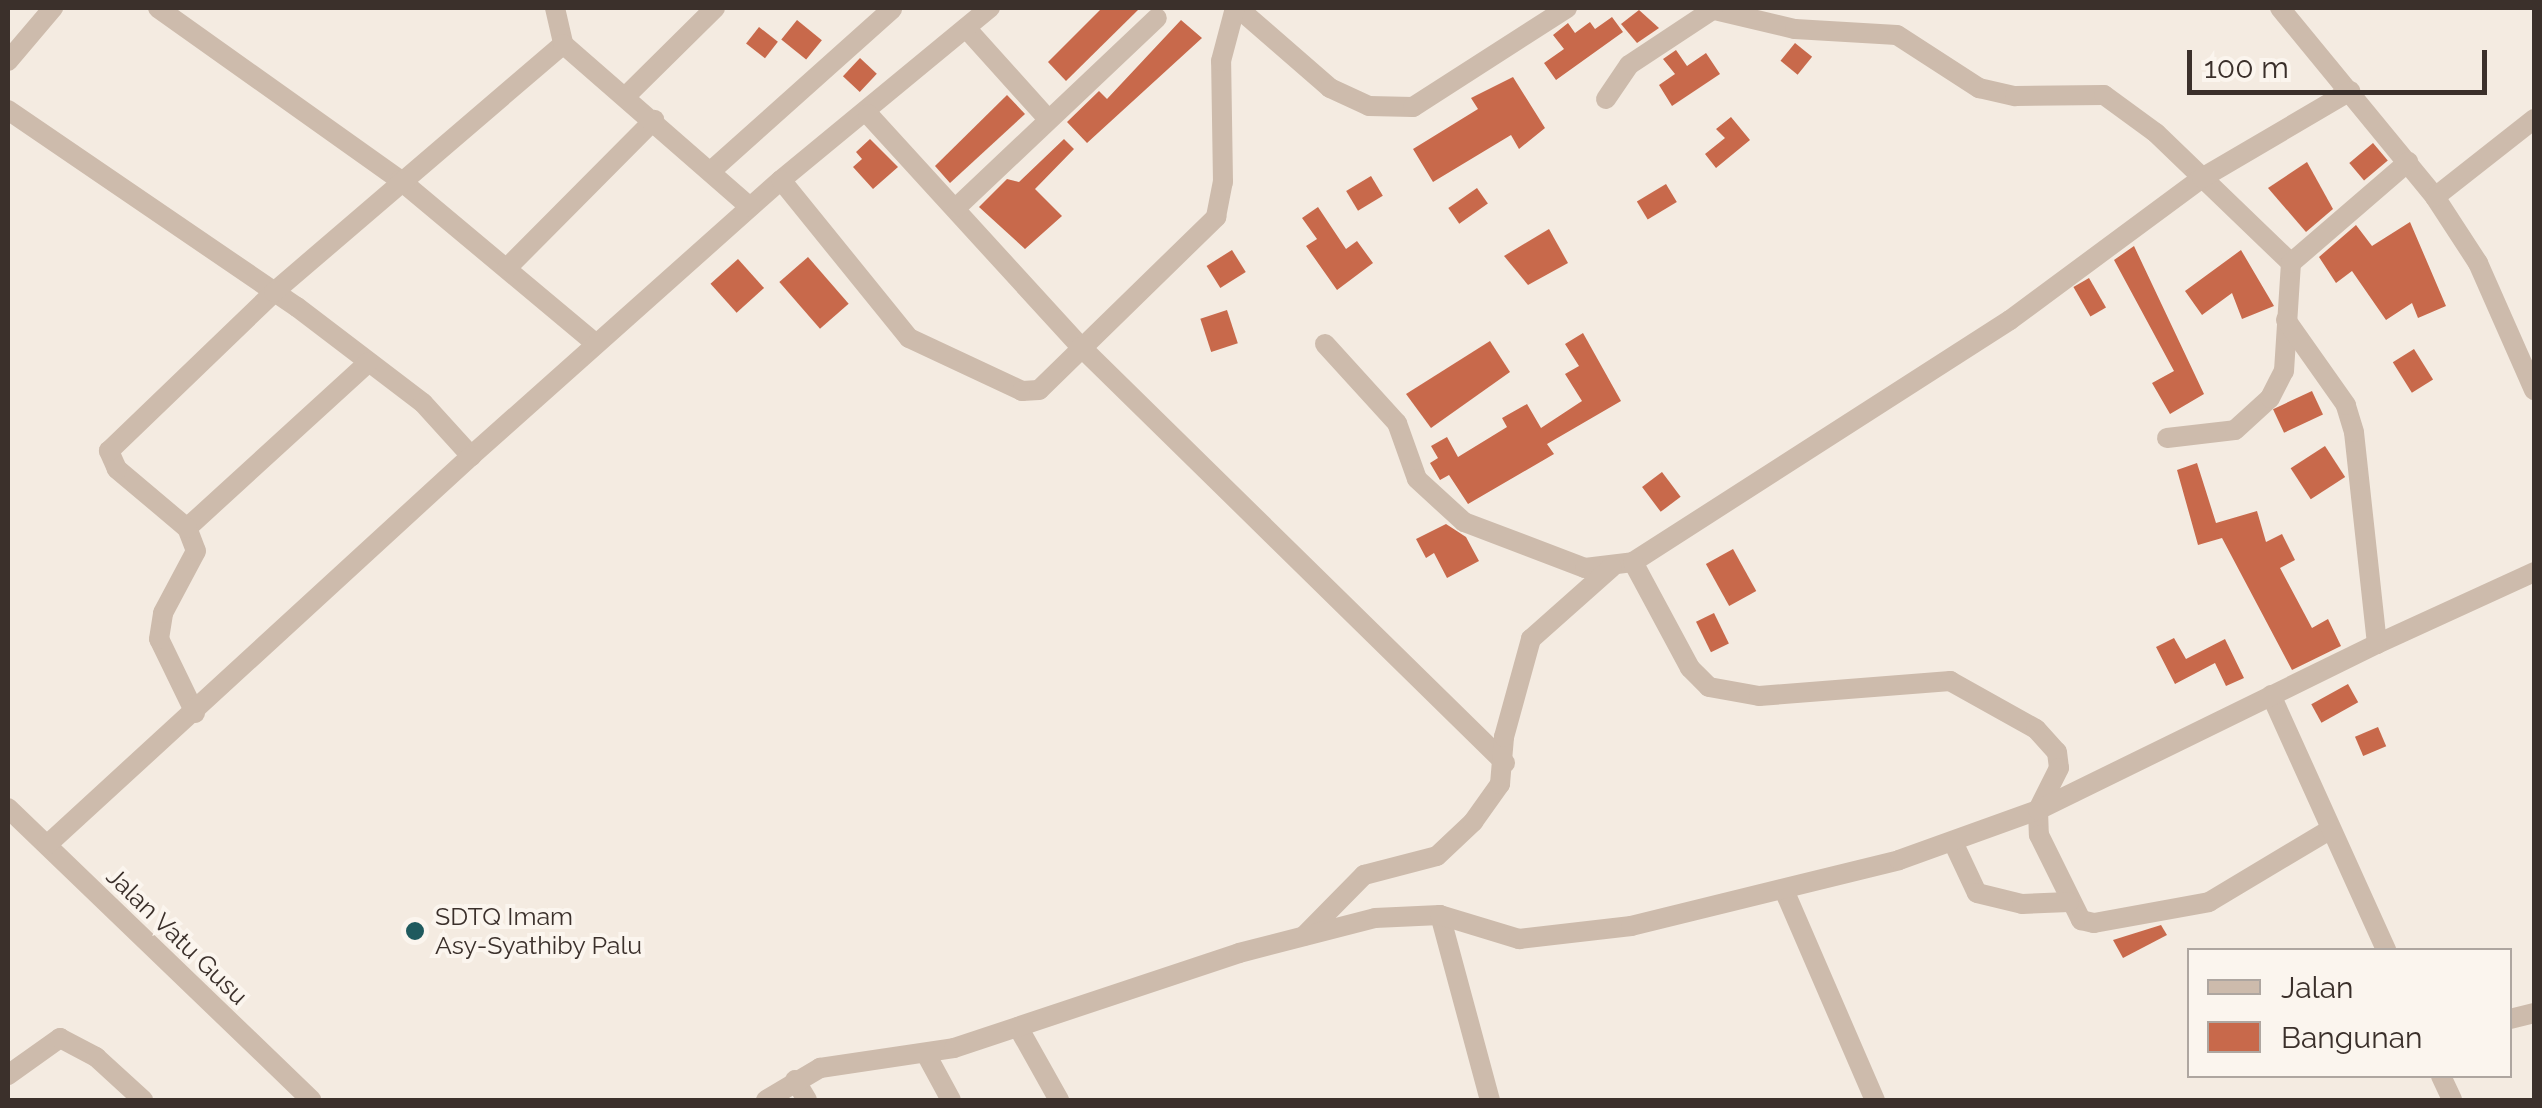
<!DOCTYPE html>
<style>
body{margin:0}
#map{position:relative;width:2542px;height:1108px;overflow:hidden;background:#f4ebe1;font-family:Raleway,sans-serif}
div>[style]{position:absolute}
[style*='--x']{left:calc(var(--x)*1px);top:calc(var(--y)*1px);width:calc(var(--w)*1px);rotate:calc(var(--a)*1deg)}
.building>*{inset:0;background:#c8694b;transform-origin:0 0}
.minor>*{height:20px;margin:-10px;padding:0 10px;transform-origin:10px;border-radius:10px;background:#cdbbac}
.dots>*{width:28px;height:28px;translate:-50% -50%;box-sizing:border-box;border:5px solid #fbf5ee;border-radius:50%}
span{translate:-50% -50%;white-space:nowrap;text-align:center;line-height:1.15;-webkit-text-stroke:8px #fbf5ee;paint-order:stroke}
.poi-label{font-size:25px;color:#3b302b}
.left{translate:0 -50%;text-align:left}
.street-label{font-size:25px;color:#3b302b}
.frame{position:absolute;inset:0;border:10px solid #3b302b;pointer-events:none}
.legend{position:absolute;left:2187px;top:948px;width:325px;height:130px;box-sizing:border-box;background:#fbf5ee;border:2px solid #aea6a0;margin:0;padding:12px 18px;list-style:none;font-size:30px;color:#3b302b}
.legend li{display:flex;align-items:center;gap:20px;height:50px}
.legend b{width:50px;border:2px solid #aea6a0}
.scale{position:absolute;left:2187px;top:50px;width:300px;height:45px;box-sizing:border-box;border:5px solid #3b302b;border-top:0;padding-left:12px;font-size:30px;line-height:35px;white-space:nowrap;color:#3b302b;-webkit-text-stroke:8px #fbf5ee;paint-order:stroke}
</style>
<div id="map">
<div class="building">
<div style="clip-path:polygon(1102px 8px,1140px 8px,1066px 81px,1048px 62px)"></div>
<div style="clip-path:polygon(1639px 10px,1659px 28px,1637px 43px,1621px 24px)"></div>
<div style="clip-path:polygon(1612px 17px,1623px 32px,1556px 80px,1544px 63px,1564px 49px,1553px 35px,1568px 23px,1575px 33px,1590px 22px,1595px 29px)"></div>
<div style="left:797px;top:20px;width:32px;height:25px;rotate:39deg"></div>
<div style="clip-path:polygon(1181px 20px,1202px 38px,1087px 143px,1067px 122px,1099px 91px,1107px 99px)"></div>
<div style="left:759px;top:27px;width:24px;height:21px;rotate:38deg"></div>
<div style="left:1795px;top:43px;width:22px;height:23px;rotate:39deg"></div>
<div style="clip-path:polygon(1676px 50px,1687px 66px,1706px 53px,1720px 74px,1672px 106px,1659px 85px,1675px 74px,1663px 59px)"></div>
<div style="left:860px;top:58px;width:23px;height:25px;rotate:43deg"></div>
<div style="clip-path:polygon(1513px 77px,1545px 128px,1519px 149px,1511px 135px,1433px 182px,1413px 149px,1478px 109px,1471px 98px)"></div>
<div style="clip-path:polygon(1007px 95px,1025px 114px,950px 183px,935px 166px)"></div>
<div style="clip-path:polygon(1731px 117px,1750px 140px,1716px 168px,1705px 154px,1725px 138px,1716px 129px)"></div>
<div style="clip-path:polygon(870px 139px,898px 167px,873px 189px,853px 167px,862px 159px,856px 152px)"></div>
<div style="clip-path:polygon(1064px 139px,1074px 149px,1035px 189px,1062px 216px,1025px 249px,979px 207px,1007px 179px,1019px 182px)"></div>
<div style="left:2373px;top:143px;width:23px;height:31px;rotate:50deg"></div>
<div style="clip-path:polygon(2307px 162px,2333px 209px,2306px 232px,2268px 188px)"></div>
<div style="left:1371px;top:176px;width:23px;height:29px;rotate:59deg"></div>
<div style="left:1666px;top:184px;width:21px;height:34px;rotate:59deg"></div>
<div style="left:1477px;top:188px;width:19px;height:35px;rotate:55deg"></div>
<div style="clip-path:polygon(1318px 207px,1346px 249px,1357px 241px,1373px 263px,1337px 290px,1306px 246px,1317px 239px,1302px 218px)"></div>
<div style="clip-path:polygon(2410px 222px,2446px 306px,2418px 318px,2412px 303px,2386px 320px,2352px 271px,2336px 283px,2319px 257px,2356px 225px,2372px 246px)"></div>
<div style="clip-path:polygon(1549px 229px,1568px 263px,1528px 285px,1504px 256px)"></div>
<div style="clip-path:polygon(2134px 246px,2204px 394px,2170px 414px,2152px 383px,2174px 371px,2114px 260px)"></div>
<div style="left:1232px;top:250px;width:26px;height:30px;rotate:58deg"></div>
<div style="clip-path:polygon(2241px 250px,2274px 306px,2242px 319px,2232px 293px,2202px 315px,2185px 291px)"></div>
<div style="left:808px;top:257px;width:62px;height:38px;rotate:49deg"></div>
<div style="left:738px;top:259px;width:39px;height:37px;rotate:48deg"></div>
<div style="left:2089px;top:278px;width:34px;height:18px;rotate:60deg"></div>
<div style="left:1227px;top:310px;width:35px;height:28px;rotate:72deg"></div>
<div style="clip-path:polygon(1583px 333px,1621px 401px,1547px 444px,1554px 454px,1468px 504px,1449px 475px,1440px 480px,1430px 463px,1438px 458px,1431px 446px,1447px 437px,1458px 457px,1507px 427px,1502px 418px,1527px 404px,1541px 428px,1582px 401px,1565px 374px,1579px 366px,1565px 344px)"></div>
<div style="clip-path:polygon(1490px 341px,1510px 372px,1431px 428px,1406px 394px)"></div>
<div style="left:2414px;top:349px;width:36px;height:25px;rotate:58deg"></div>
<div style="left:2312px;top:391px;width:26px;height:43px;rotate:65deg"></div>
<div style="left:2325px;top:446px;width:37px;height:41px;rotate:57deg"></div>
<div style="clip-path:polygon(2197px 463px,2216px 523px,2257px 511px,2266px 542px,2282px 534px,2295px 560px,2280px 568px,2312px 628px,2328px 619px,2341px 646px,2292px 670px,2222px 538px,2198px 545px,2177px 470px)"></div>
<div style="left:1662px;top:472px;width:31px;height:25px;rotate:53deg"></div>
<div style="clip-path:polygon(1446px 524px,1466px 537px,1479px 561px,1447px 578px,1434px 553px,1426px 558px,1416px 539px)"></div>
<div style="left:1733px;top:549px;width:48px;height:31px;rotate:61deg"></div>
<div style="left:1714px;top:613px;width:34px;height:20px;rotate:64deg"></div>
<div style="clip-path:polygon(2174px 638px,2186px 659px,2225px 639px,2244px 678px,2226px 686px,2215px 663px,2175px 684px,2156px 647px)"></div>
<div style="left:2348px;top:684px;width:21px;height:42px;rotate:61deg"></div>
<div style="left:2378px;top:727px;width:21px;height:25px;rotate:67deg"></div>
<div style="clip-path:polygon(2161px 925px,2167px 935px,2123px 958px,2113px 940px)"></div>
</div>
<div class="minor">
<div style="--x:158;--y:8;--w:297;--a:35.4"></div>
<div style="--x:400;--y:180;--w:254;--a:39.9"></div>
<div style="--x:555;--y:8;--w:37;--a:77"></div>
<div style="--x:1238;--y:8;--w:122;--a:41"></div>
<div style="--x:1330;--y:88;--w:43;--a:24.8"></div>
<div style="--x:1369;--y:106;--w:44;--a:1.3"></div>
<div style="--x:1413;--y:107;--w:183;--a:-32.7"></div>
<div style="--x:1706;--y:8;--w:91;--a:13.3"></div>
<div style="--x:1795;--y:29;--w:102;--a:3.4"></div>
<div style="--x:1897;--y:35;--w:98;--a:32.9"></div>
<div style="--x:1979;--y:88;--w:37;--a:13"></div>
<div style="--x:2015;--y:96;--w:89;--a:-0.6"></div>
<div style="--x:2104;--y:95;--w:64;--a:36.2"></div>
<div style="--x:2156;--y:133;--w:187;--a:43.9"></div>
<div style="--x:2280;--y:8;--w:244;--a:50.6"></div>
<div style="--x:2435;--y:197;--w:79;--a:56.9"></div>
<div style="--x:2478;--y:263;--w:139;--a:66.2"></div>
<div style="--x:966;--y:28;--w:122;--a:48"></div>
<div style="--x:8;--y:61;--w:70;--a:-49.7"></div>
<div style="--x:627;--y:95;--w:124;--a:-44.7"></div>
<div style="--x:1606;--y:99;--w:41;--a:-55.9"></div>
<div style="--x:1629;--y:65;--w:100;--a:-33.5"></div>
<div style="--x:8;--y:110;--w:350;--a:34.3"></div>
<div style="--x:297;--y:307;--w:158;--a:37.3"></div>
<div style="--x:423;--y:403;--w:72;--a:47.8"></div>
<div style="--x:471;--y:456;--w:415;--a:-41.7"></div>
<div style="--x:781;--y:180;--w:271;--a:-39.5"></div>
<div style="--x:868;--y:114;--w:316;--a:47.6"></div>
<div style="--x:1081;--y:347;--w:594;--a:44.45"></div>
<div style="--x:711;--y:171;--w:243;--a:-41.8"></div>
<div style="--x:781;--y:180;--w:203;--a:51"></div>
<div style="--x:909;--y:338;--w:125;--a:25.1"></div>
<div style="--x:1022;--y:391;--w:17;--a:-3"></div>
<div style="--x:1039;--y:390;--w:248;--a:-44.3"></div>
<div style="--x:1216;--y:217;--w:36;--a:-79"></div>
<div style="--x:1223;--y:182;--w:121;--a:-90.9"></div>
<div style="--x:1221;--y:61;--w:55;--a:-75.2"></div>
<div style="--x:2435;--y:197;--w:126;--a:-38.2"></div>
<div style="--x:957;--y:207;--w:275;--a:-43.4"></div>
<div style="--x:507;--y:268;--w:209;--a:-45.2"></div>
<div style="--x:1325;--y:344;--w:107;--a:47.7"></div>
<div style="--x:1397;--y:423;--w:59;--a:70.3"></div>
<div style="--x:1417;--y:479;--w:64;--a:42.5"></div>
<div style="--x:1464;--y:522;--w:129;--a:20.8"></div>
<div style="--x:1585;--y:568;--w:48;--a:-7.1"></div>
<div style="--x:1633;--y:562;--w:448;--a:-32.7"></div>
<div style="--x:2010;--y:320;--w:239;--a:-36.5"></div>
<div style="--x:2202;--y:178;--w:172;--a:-30.4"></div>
<div style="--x:2167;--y:438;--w:68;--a:-6.7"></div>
<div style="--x:2235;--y:430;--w:47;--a:-42.4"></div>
<div style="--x:2270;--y:398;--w:30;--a:-63"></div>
<div style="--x:2284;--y:371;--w:108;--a:-86.3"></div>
<div style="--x:2291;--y:263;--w:155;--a:-40.8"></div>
<div style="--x:187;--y:528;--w:246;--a:-42.4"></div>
<div style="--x:1633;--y:562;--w:120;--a:61.7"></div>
<div style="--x:1690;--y:668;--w:27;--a:45"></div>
<div style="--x:1709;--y:687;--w:51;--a:10.2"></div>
<div style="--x:1759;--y:696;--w:192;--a:-4.5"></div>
<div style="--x:1950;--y:681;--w:98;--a:29.2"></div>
<div style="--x:2036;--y:729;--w:31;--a:48"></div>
<div style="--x:2057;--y:752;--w:16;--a:83"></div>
<div style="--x:2059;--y:768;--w:47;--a:116.6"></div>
<div style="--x:2038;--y:810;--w:25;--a:88"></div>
<div style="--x:2039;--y:835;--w:95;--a:63.7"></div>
<div style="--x:2081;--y:920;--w:13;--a:13"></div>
<div style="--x:2094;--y:923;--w:117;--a:-10.3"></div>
<div style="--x:2209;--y:902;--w:142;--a:-30.9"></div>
<div style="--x:2377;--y:644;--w:173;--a:-24.6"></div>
<div style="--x:2271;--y:695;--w:280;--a:65.7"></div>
<div style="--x:195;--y:713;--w:82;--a:-115.9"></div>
<div style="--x:159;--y:639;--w:26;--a:-81"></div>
<div style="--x:163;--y:613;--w:70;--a:-62"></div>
<div style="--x:196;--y:551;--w:25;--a:-111"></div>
<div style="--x:187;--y:528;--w:92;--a:-139.9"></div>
<div style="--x:117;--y:469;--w:20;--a:-114"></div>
<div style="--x:109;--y:451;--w:229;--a:-43.9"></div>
<div style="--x:274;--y:292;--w:381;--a:-40.6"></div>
<div style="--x:563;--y:44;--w:248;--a:41.1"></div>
<div style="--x:8;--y:808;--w:421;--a:43.9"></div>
<div style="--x:1953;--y:842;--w:56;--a:64.8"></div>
<div style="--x:1977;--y:893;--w:46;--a:13.7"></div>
<div style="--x:2022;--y:904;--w:47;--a:-2.4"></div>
<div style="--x:47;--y:845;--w:575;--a:-42.53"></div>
<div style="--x:1784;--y:890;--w:229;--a:66.6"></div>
<div style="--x:1440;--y:915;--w:192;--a:74.9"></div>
<div style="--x:1304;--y:936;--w:86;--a:-45.5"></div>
<div style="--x:1364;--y:875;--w:75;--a:-14.6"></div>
<div style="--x:1437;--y:856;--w:50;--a:-43.4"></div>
<div style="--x:1473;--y:822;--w:47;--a:-54.6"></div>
<div style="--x:1500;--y:784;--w:47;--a:-85.1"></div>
<div style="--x:1504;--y:737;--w:102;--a:-74.6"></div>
<div style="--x:1531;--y:639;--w:108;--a:-41.6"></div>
<div style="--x:2510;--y:1019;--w:25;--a:-14"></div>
<div style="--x:1018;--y:1027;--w:84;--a:60.7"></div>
<div style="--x:926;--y:1054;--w:52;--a:61.5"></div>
<div style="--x:8;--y:1075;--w:64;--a:-35.4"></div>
<div style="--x:60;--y:1038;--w:41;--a:27.8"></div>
<div style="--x:96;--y:1057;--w:64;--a:42.5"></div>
<div style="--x:2441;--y:1076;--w:26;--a:65"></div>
<div style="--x:795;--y:1080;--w:23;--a:59"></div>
<div style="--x:766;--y:1100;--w:63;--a:-30.7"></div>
<div style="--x:820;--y:1068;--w:135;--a:-8.5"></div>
<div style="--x:954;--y:1048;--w:300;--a:-18.4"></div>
<div style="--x:1239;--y:953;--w:140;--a:-14.4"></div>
<div style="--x:1375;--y:918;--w:65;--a:-2.6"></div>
<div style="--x:1440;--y:915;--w:83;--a:16.9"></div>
<div style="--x:1519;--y:939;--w:113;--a:-6.6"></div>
<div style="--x:1631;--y:926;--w:276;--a:-13.8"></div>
<div style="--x:1899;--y:860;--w:148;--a:-19.8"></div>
<div style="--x:2038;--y:810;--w:377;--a:-26.1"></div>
<div style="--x:2377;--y:644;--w:213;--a:-96.2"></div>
<div style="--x:2354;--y:432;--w:28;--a:-107"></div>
<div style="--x:2346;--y:405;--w:104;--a:-125.2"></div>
</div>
<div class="dots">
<div style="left:415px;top:931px;background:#1f5a5e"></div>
</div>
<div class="poi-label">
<span class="left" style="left:435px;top:931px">SDTQ Imam<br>Asy-Syathiby Palu</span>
</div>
<div class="street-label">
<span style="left:177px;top:936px;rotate:44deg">Jalan Vatu Gusu</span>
</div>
<div class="frame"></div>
<ul class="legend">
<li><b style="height:12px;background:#cdbbac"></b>Jalan</li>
<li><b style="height:28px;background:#c8694b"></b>Bangunan</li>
</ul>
<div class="scale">100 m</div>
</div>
